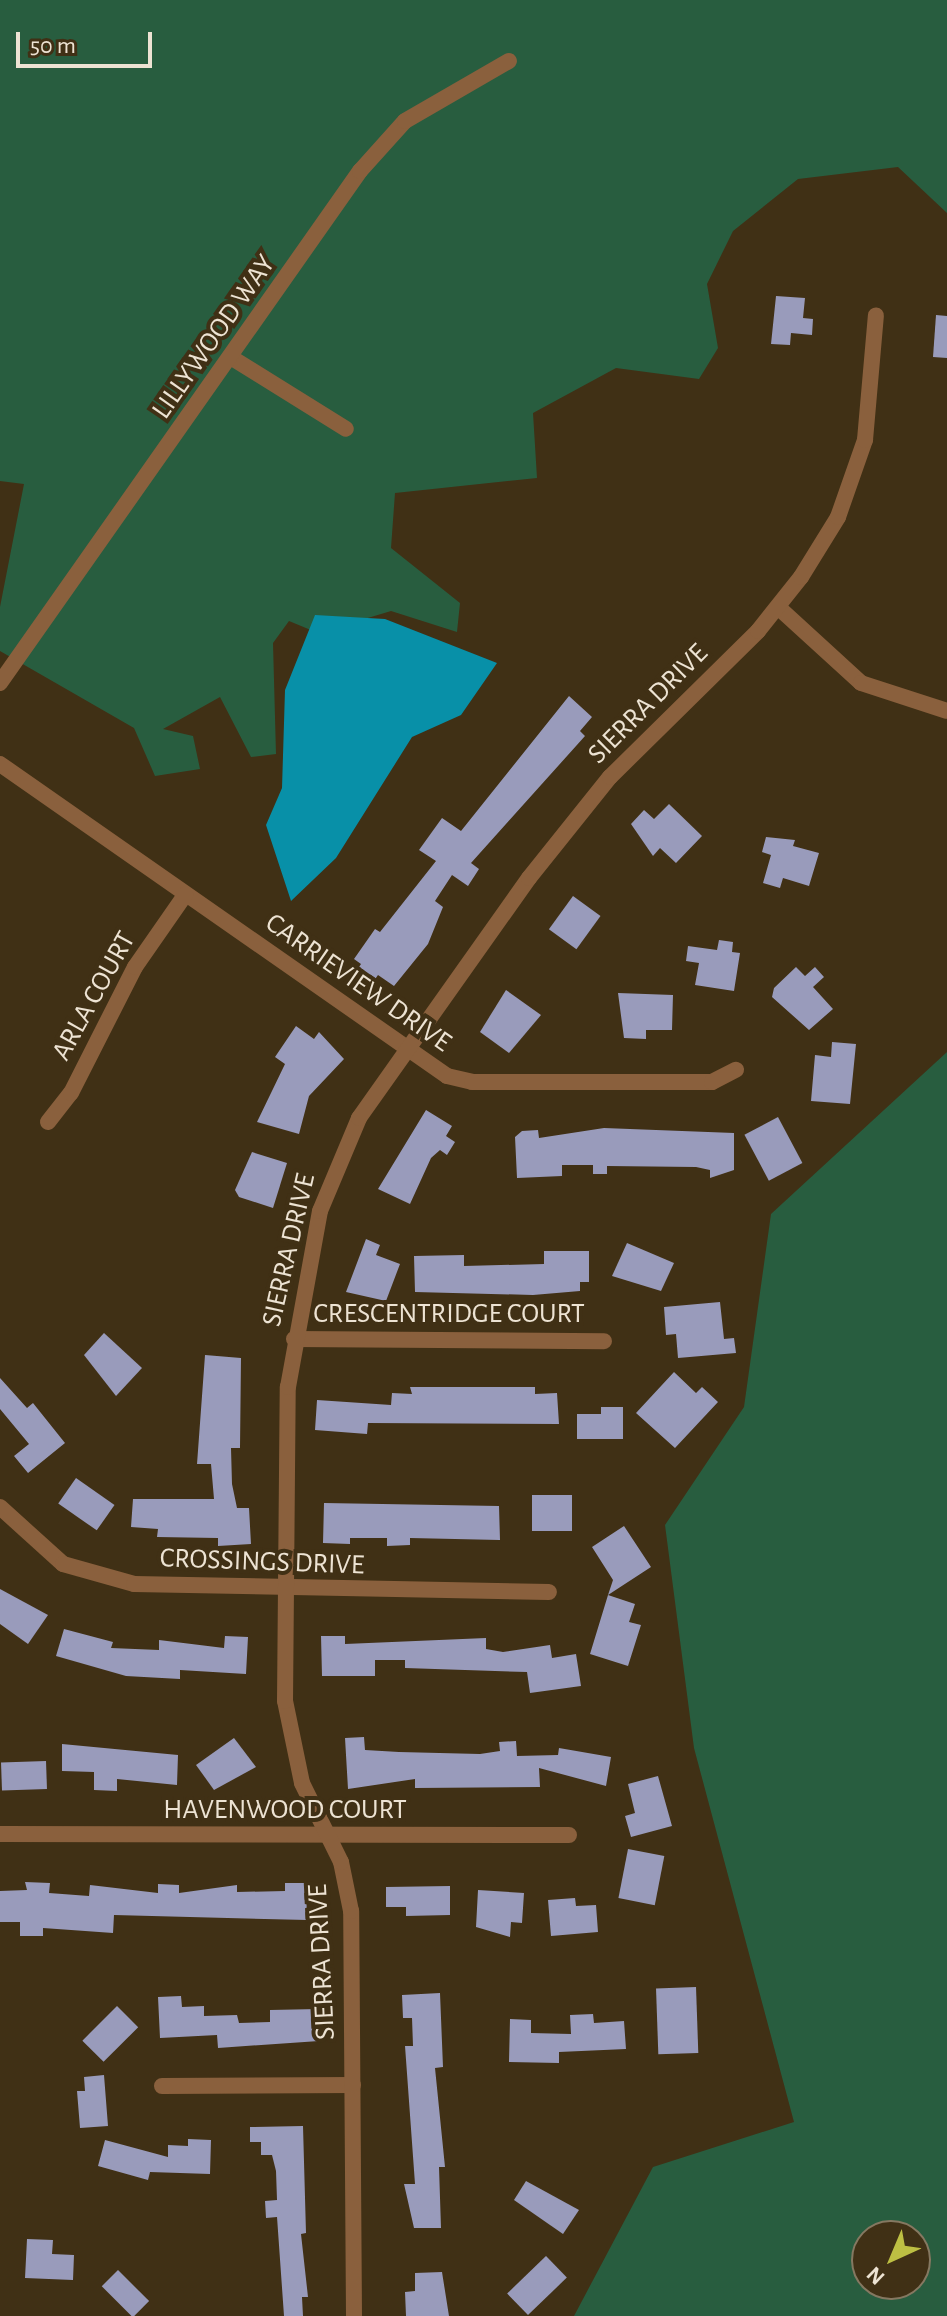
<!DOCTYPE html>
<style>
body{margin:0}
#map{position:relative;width:947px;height:2316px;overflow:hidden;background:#403015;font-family:"Alegreya Sans",sans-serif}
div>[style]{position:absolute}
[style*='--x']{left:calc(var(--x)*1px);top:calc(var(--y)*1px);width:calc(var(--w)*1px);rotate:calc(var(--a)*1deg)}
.green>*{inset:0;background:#285d3f}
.water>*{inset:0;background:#0890a8}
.building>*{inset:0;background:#999bbb;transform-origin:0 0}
.minor>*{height:16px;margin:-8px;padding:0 8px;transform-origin:8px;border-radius:8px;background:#8a603d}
span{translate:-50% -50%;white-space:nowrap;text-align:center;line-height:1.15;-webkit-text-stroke:8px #403015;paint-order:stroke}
.street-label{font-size:28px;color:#ede3d3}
.north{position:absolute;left:851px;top:2220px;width:80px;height:80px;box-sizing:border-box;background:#403015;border:2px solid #857861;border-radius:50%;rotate:224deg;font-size:22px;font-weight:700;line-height:32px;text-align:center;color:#ede3d3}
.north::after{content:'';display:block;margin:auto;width:28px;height:36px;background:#bdbf43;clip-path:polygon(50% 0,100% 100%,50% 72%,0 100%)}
.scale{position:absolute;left:16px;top:32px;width:136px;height:36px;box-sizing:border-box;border:4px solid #ede3d3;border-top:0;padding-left:10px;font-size:24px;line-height:28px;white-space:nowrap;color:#ede3d3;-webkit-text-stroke:6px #403015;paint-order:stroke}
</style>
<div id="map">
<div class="green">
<div style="clip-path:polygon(0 0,947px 0,947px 213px,898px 167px,798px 179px,733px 231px,707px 284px,718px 348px,699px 379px,616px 368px,533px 413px,537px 478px,395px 493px,391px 548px,460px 603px,457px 632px,391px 611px,318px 633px,289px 621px,273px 643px,276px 754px,251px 757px,220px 697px,163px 729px,193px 736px,200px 769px,155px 776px,134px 728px,0 651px,0 607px,24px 484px,0 481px)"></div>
<div style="clip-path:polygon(evenodd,947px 1052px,947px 2316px,574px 2316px,653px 2167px,794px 2122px,694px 1748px,665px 1525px,744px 1407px,771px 1214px,947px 1052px,915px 2236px,915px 2284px,867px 2284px,867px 2236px,915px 2236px)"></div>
</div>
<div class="water">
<div style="clip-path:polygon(315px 615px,385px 619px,497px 663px,461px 715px,412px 737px,336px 858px,291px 901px,266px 825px,282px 788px,285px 690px)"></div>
</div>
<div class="building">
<div style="clip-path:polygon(776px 296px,805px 298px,803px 318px,813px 319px,812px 335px,791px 333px,790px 345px,771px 344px)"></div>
<div style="clip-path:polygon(936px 315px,947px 316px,947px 358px,933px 357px)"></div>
<div style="clip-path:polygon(569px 696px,592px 717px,580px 731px,585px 736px,471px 863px,479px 869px,468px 886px,452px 875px,435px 901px,443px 907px,428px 944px,394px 986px,378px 975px,371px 985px,355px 973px,361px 964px,354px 959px,375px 929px,380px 932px,436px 861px,419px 850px,442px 818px,461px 831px)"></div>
<div style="clip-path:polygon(669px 804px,702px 836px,676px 863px,660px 848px,653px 856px,631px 824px,644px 810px,654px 819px)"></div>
<div style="clip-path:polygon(766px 837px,795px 840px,793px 846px,819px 853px,809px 886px,783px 878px,780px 888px,763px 883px,771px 855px,762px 852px)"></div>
<div style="left:573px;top:896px;width:34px;height:41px;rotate:36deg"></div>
<div style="clip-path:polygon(719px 940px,733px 942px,732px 952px,740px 953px,734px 991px,695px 985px,699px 963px,686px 961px,688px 946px,717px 950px)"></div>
<div style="clip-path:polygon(796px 967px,805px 976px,815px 967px,824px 977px,813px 987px,833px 1009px,809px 1030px,772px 997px,774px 988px)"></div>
<div style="clip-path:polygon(506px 990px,541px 1015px,509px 1053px,480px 1032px)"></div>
<div style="clip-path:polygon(618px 993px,673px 995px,672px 1030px,646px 1030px,646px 1039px,624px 1038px)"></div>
<div style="clip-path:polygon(296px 1026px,314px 1039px,319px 1032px,344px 1059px,309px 1096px,299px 1134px,257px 1122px,285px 1064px,275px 1057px)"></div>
<div style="clip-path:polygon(832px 1042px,856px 1044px,850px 1104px,811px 1101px,815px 1055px,831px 1057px)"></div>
<div style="clip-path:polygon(426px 1110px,452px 1126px,446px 1136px,455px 1142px,447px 1155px,440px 1150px,431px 1158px,410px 1204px,378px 1189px)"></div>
<div style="left:778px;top:1117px;width:52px;height:38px;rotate:62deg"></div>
<div style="clip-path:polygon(604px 1128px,734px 1133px,734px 1170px,710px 1178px,710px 1170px,696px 1167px,607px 1166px,607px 1174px,593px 1174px,593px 1165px,562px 1165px,562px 1176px,517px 1178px,515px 1137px,522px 1131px,538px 1130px,539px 1138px)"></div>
<div style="clip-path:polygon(252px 1152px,287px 1163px,273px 1208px,239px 1197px,235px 1190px)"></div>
<div style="clip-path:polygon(366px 1239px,380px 1245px,376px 1255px,400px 1264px,386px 1301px,346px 1292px)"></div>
<div style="clip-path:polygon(627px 1243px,674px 1263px,661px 1291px,612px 1276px)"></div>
<div style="clip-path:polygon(544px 1251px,589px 1251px,589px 1282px,580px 1282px,580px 1291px,533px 1295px,415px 1292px,414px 1256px,464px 1255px,464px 1266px,544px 1264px)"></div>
<div style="clip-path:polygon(720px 1302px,724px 1339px,734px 1338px,736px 1353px,678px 1358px,676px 1334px,666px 1335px,664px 1307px)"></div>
<div style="clip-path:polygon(104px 1333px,142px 1368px,116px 1396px,84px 1355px)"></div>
<div style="clip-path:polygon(205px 1355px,241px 1358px,240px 1448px,231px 1448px,232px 1484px,237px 1508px,249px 1508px,251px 1544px,218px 1546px,218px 1538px,157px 1537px,158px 1529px,131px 1527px,133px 1499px,214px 1499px,211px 1464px,197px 1464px)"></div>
<div style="clip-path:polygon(674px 1372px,696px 1393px,702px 1387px,718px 1402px,675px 1448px,636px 1413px)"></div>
<div style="clip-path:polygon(0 1378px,27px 1408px,33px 1403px,65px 1443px,28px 1473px,14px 1456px,29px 1444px,0 1409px)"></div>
<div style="clip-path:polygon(410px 1387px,535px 1387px,535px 1394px,557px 1393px,559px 1424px,368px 1423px,367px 1434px,315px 1430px,317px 1400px,391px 1405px,392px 1393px,412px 1394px)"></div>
<div style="clip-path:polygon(601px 1407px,623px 1407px,623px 1439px,577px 1439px,577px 1414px,601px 1414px)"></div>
<div style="left:76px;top:1478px;width:47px;height:31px;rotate:35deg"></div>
<div style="left:532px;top:1495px;width:40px;height:36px"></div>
<div style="clip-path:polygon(324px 1503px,499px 1506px,500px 1540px,410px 1538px,410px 1545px,387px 1546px,387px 1538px,350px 1538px,350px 1544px,323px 1543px)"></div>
<div style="clip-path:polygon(624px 1526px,651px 1567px,608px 1595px,613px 1580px,592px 1547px)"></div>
<div style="clip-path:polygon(0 1589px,48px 1615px,28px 1644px,0 1624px)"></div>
<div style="clip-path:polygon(608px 1595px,635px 1604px,629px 1622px,641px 1625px,628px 1666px,590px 1654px)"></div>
<div style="clip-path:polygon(64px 1629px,113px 1642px,111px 1648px,159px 1650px,159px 1640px,224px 1648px,225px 1636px,248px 1637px,246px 1674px,180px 1670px,180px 1679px,126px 1676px,56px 1656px)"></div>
<div style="clip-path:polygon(321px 1636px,345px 1636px,345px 1644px,486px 1638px,486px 1649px,503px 1652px,550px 1645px,552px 1658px,576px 1654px,581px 1686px,530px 1693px,527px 1672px,405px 1668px,405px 1660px,375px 1660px,375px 1676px,322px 1676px)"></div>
<div style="clip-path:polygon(364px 1737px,365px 1750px,399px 1752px,480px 1754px,500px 1751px,499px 1742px,516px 1741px,517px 1756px,558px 1755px,559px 1748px,611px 1757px,606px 1786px,539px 1768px,540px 1787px,415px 1788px,415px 1779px,348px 1789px,345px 1738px)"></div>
<div style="clip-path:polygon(234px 1738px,256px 1767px,214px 1790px,196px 1765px)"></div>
<div style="clip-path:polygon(62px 1744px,178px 1755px,177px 1785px,117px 1779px,117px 1791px,94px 1790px,94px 1772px,62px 1771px)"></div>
<div style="left:46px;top:1761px;width:28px;height:45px;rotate:88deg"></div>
<div style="clip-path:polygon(658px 1776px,672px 1826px,631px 1837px,625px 1816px,635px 1813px,628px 1784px)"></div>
<div style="left:628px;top:1849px;width:37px;height:50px;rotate:11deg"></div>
<div style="clip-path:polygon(25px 1882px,50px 1883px,49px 1893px,89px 1896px,90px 1885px,158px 1893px,158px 1884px,179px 1885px,179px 1893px,237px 1885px,237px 1892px,285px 1891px,285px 1883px,306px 1883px,307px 1920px,114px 1915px,113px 1933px,43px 1928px,43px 1936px,20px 1936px,20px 1922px,0 1922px,0 1891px,27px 1890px)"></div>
<div style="clip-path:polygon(450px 1886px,450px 1915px,406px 1916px,406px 1907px,386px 1907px,386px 1887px)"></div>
<div style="clip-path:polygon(478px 1890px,524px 1893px,522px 1923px,511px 1922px,510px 1937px,476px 1927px)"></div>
<div style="clip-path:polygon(575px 1898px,576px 1906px,596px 1905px,598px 1932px,551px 1936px,548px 1900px)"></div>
<div style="left:696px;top:1987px;width:66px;height:40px;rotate:88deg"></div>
<div style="clip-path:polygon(440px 1993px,443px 2067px,435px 2068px,445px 2167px,439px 2167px,441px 2228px,414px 2228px,404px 2184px,415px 2184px,405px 2046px,413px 2046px,412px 2018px,403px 2018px,402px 1995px)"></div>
<div style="clip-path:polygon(181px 1996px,182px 2007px,204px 2006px,204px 2016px,237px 2015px,239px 2023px,270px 2022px,270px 2010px,318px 2009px,319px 2041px,218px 2048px,217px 2035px,160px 2038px,158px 1997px)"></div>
<div style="left:117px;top:2006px;width:30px;height:49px;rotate:45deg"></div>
<div style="clip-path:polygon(593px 2014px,594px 2023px,624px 2021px,626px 2049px,559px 2052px,559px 2063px,509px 2062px,510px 2019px,531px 2020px,531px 2033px,571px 2034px,570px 2015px)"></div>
<div style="clip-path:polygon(104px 2075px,108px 2126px,80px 2128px,77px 2091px,85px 2091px,84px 2077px)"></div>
<div style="clip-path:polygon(303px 2126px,306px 2233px,301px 2234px,308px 2297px,302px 2297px,303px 2316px,284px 2316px,277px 2217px,266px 2218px,265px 2201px,277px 2200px,276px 2171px,272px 2155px,261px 2155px,261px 2142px,250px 2142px,250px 2127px)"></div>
<div style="clip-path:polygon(188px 2139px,211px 2140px,210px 2174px,150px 2172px,148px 2180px,98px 2166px,105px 2140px,168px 2157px,168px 2145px,188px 2146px)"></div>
<div style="clip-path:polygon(526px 2181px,579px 2210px,563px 2234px,514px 2200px)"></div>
<div style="clip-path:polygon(27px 2239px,53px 2240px,52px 2254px,74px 2255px,73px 2280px,25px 2278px)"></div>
<div style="left:546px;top:2256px;width:30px;height:54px;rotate:46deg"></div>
<div style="left:118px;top:2270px;width:44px;height:23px;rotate:45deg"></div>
<div style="clip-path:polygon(442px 2272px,449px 2316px,406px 2316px,405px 2292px,415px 2291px,415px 2273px)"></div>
</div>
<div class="minor">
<div style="--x:232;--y:358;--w:134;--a:31.9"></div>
<div style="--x:779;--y:608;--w:111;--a:42.4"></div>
<div style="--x:861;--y:683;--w:90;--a:18"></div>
<div style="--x:0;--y:683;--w:626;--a:-54.89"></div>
<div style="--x:360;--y:171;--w:67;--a:-48"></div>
<div style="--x:405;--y:121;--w:120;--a:-30"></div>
<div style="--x:0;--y:764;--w:545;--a:34.91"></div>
<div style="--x:447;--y:1076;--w:26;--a:13"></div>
<div style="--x:472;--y:1082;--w:240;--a:0"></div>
<div style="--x:712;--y:1082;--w:27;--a:-27"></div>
<div style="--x:48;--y:1122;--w:37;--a:-52"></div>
<div style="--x:71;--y:1093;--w:141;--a:-63.1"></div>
<div style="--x:135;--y:967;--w:88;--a:-55.2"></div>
<div style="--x:294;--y:1339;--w:310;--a:0.4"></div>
<div style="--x:0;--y:1507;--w:85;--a:42.1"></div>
<div style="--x:63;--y:1564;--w:74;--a:15.7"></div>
<div style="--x:134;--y:1584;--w:415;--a:1.1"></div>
<div style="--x:0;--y:1834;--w:569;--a:0.1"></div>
<div style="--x:162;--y:2086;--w:191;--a:-0.3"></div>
<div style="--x:354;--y:2316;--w:405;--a:-90.4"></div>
<div style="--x:351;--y:1911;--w:50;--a:-101.5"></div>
<div style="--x:341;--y:1862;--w:88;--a:-116.3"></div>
<div style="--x:302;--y:1783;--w:84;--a:-101.7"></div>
<div style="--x:285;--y:1701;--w:314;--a:-89.5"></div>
<div style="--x:288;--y:1387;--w:179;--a:-79.7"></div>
<div style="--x:320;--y:1211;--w:101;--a:-67.2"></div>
<div style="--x:359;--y:1118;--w:294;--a:-54.7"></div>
<div style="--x:529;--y:878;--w:129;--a:-51.3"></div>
<div style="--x:610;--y:777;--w:208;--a:-44.6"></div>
<div style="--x:758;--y:631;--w:69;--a:-51.5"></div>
<div style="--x:801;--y:577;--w:70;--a:-58.3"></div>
<div style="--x:838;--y:517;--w:82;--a:-70.7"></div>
<div style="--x:865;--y:440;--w:125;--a:-85"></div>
</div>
<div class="street-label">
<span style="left:214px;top:337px;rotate:-55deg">LILLYWOOD WAY</span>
<span style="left:648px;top:704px;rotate:-45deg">SIERRA DRIVE</span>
<span style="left:358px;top:983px;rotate:35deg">CARRIEVIEW DRIVE</span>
<span style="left:94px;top:996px;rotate:-61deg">ARLA COURT</span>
<span style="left:289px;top:1250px;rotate:-77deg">SIERRA DRIVE</span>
<span style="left:449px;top:1314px">CRESCENTRIDGE COURT</span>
<span style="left:262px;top:1562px;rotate:2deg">CROSSINGS DRIVE</span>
<span style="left:285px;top:1810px">HAVENWOOD COURT</span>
<span style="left:322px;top:1962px;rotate:-93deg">SIERRA DRIVE</span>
</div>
<div class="north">N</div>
<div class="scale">50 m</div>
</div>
